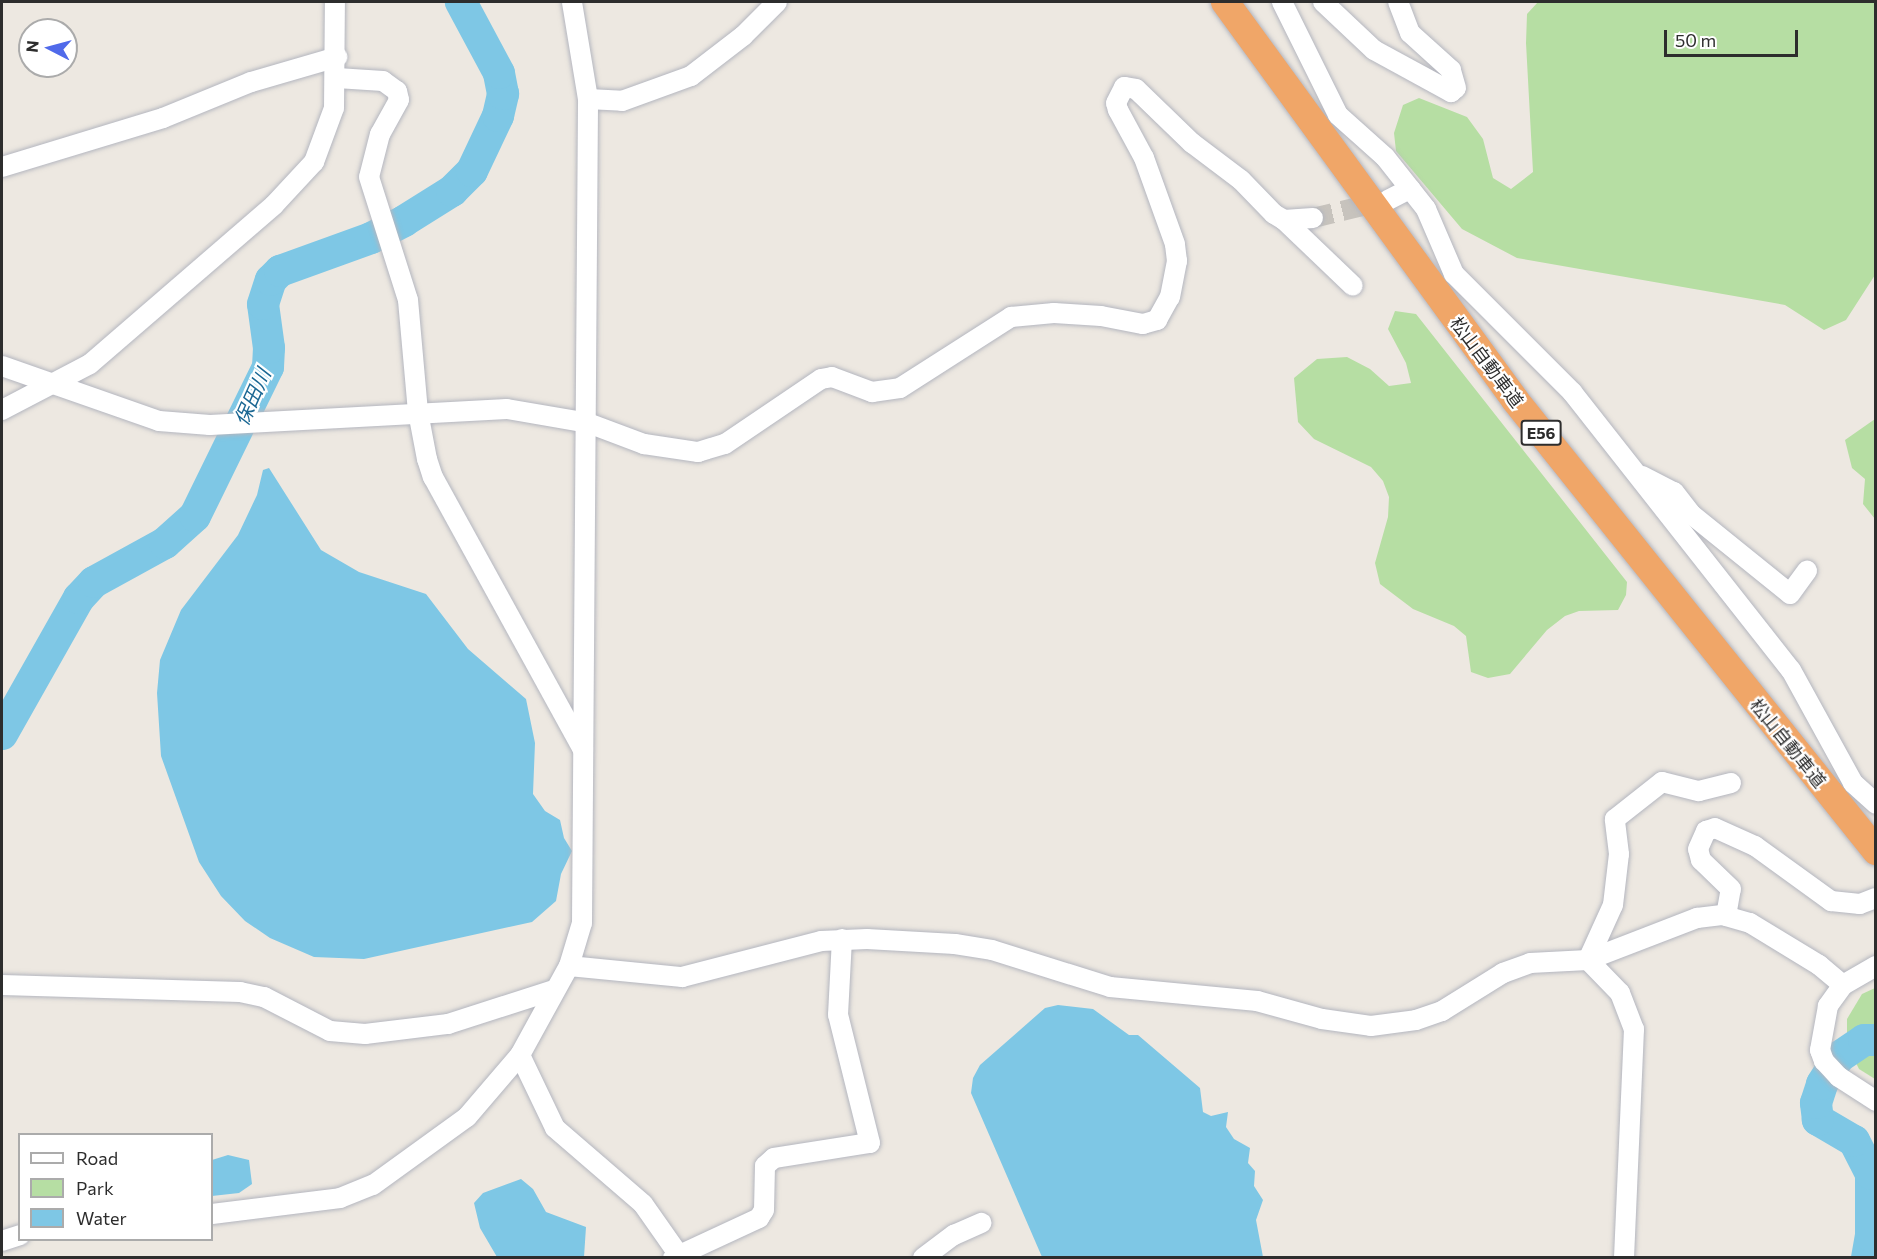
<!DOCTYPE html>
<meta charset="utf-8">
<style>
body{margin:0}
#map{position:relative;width:1877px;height:1259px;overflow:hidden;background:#ede8e1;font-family:Commissioner,"Noto Sans JP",sans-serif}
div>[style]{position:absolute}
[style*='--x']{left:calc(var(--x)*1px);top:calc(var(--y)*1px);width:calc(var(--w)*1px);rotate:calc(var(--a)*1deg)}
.green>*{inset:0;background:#b6dea3}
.water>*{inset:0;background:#7ec7e5}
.river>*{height:32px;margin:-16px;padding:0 16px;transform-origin:16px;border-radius:16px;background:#7ec7e5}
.minor-tunnel>*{height:20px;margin-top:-10px;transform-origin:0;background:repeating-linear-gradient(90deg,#c7c3bd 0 20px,transparent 0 30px)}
.roads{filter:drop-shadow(0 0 2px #b4b6bf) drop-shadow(0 0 2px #b4b6bf)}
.minor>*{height:20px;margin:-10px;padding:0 10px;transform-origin:10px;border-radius:10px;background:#fff}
.highway>*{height:28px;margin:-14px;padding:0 14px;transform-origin:14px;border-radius:14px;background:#f0a668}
span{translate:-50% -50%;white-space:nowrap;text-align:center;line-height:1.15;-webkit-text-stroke:4.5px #fff;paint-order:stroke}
.shield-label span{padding:2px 4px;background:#fff;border:2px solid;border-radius:4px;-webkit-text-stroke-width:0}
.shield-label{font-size:16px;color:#2d2d2d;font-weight:700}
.street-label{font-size:18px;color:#2d2d2d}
.water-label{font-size:20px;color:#1a6793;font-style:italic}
.frame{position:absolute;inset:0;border:3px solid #2d2d2d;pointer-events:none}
.legend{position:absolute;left:18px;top:1133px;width:195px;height:108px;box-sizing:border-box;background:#fff;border:2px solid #ababab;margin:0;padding:8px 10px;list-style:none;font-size:18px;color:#2d2d2d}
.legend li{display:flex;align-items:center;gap:12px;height:30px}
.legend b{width:30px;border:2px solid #ababab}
.north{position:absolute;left:18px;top:18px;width:60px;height:60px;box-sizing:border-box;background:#fff;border:2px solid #ababab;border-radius:50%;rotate:276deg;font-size:16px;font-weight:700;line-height:24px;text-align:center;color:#2d2d2d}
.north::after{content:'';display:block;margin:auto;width:21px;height:27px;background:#506aea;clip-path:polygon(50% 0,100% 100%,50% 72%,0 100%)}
.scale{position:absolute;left:1664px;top:30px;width:134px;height:27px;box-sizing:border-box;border:3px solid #2d2d2d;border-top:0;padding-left:8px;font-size:18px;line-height:21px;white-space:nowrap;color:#2d2d2d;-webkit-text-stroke:4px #fff;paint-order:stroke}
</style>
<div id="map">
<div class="green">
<div style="clip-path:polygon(1538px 2px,1875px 2px,1875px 275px,1846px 320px,1824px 330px,1785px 305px,1517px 258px,1462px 229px,1396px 151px,1394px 133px,1403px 105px,1419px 98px,1467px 117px,1483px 139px,1493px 178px,1511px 189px,1533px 172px,1526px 43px,1527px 14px)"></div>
<div style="clip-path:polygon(1395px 311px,1416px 314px,1627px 582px,1626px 595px,1618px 610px,1579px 611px,1565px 616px,1547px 630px,1510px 674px,1488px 678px,1471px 672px,1466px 636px,1454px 626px,1413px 609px,1380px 584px,1375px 563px,1388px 517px,1389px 497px,1383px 481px,1371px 467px,1314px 439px,1298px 422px,1294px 378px,1317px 359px,1347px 357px,1370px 369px,1389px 386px,1411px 383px,1406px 363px,1388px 329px)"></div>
<div style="clip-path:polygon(1875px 419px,1875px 519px,1863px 504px,1865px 479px,1852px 468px,1845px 440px)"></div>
<div style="clip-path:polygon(1875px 988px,1875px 1079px,1859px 1069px,1847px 1045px,1847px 1019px,1862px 994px)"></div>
</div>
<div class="water">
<div style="clip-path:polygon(269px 468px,321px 550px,359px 572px,426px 594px,468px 649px,526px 699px,535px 743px,533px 794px,545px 811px,560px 820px,564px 838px,572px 851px,561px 874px,556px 901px,532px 922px,364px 959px,314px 957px,270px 938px,245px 921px,221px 896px,199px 862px,161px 756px,157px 693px,160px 660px,181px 610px,238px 535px,257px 495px,263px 470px)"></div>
<div style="clip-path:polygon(1058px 1005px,1093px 1009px,1129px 1035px,1138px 1035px,1200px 1088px,1203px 1112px,1211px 1116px,1228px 1112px,1226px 1127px,1234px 1139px,1250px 1148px,1248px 1163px,1255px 1171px,1254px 1186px,1263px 1200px,1256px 1220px,1263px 1257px,1042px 1257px,971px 1093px,973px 1078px,980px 1065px,1045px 1008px)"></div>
<div style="clip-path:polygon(228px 1155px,249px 1160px,252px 1184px,239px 1193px,212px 1196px,212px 1160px)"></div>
<div style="clip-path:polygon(521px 1179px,533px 1189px,546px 1212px,586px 1227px,584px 1257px,497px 1257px,480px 1228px,474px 1203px,483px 1193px)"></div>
</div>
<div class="river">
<div style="--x:2;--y:734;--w:156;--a:-60.5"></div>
<div style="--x:79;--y:598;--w:22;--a:-47"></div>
<div style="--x:94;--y:582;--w:81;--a:-28.8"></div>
<div style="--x:165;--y:543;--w:40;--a:-42"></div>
<div style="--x:195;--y:516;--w:166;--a:-63.9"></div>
<div style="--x:268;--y:367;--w:19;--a:-87"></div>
<div style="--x:269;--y:348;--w:44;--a:-97.8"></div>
<div style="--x:263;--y:304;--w:25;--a:-72"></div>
<div style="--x:271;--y:280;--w:13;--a:-45"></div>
<div style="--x:280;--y:271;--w:97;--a:-19.9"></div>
<div style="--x:371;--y:238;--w:37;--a:-27"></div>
<div style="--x:404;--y:221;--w:57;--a:-32"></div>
<div style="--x:452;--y:191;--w:28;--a:-45"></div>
<div style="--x:472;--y:171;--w:61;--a:-64.7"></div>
<div style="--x:498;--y:116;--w:23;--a:-77"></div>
<div style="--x:503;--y:94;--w:21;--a:-101"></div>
<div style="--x:499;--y:73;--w:81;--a:-118.2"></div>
<div style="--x:1867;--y:1258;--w:22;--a:-80"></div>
<div style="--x:1871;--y:1236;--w:62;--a:-90"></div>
<div style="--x:1871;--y:1174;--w:37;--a:-117"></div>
<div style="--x:1854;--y:1141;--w:42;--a:-149.7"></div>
<div style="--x:1818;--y:1120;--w:17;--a:-97"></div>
<div style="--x:1816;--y:1103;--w:20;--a:-72"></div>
<div style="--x:1822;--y:1084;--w:32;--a:-58"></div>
<div style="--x:1839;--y:1057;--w:30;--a:-34"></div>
<div style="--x:1864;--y:1040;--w:12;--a:0"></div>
</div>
<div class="minor-tunnel">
<div style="--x:1313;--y:218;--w:72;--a:-13.7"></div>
</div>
<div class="roads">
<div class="minor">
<div style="--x:1282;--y:2;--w:126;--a:63.6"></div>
<div style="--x:1338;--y:115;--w:63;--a:41.8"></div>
<div style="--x:1385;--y:157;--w:66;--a:51.7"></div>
<div style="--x:1426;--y:209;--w:71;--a:66.7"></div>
<div style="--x:1454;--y:274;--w:167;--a:45"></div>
<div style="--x:1572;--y:392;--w:354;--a:51.8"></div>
<div style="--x:1791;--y:670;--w:129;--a:61.2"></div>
<div style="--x:1853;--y:783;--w:31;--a:42"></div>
<div style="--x:1323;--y:2;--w:70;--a:43.3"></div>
<div style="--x:1374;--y:50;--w:88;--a:28.6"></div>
<div style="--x:1451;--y:92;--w:6;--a:-39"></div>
<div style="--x:1456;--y:88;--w:19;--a:-106"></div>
<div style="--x:1451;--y:70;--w:55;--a:-137.9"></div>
<div style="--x:1410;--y:33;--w:33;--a:-111"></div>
<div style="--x:337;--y:78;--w:46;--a:3.7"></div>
<div style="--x:383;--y:81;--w:17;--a:36"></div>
<div style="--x:397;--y:91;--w:9;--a:77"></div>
<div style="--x:399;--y:100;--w:39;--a:119"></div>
<div style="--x:380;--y:134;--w:44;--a:104.3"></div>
<div style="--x:369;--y:177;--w:129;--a:72.4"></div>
<div style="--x:408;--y:300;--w:112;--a:84.9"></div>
<div style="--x:418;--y:412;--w:48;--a:79.2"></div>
<div style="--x:427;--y:459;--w:19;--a:72"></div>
<div style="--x:433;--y:477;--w:311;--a:61.2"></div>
<div style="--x:588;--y:99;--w:34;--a:3"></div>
<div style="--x:622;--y:101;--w:73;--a:-19.9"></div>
<div style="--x:691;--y:76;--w:66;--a:-37.6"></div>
<div style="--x:743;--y:36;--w:48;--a:-45"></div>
<div style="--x:2;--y:167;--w:168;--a:-16.9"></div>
<div style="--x:163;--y:118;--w:95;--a:-22.2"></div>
<div style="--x:251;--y:82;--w:90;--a:-16.2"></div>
<div style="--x:1388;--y:200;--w:25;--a:-27"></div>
<div style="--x:1284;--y:220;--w:95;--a:43.7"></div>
<div style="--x:2;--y:366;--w:166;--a:19.3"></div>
<div style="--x:159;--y:421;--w:51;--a:4.5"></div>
<div style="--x:210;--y:425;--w:297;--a:-3.1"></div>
<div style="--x:507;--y:409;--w:82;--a:9.8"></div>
<div style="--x:588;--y:423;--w:60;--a:20.6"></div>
<div style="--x:644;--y:444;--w:55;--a:8.4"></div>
<div style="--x:698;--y:452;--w:28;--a:-17"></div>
<div style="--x:725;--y:444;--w:116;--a:-34.1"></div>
<div style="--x:821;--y:379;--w:11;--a:-10"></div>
<div style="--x:832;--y:377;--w:43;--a:20.6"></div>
<div style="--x:872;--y:392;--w:28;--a:-8"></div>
<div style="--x:900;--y:388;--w:132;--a:-32.6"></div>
<div style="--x:1011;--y:317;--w:43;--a:-5.3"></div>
<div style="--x:1054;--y:313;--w:47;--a:3.7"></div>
<div style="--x:1101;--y:316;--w:43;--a:10.8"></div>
<div style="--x:1143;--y:324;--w:15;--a:-16"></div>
<div style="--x:1157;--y:320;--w:26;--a:-61"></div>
<div style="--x:1170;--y:297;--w:37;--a:-79"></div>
<div style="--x:1177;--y:261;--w:17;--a:-97"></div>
<div style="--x:1175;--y:244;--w:91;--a:-109.8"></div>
<div style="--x:1144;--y:158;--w:55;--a:-118.4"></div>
<div style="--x:1118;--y:110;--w:7;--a:-106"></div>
<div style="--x:1116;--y:103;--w:18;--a:-63"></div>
<div style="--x:1124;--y:87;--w:12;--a:9"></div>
<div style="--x:1136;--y:89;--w:78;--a:44"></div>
<div style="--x:1192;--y:143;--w:61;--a:37.1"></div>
<div style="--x:1241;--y:180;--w:47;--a:45.9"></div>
<div style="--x:1274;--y:214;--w:12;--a:31"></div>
<div style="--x:1284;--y:220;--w:29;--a:-4"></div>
<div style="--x:2;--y:410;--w:99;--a:-27.6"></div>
<div style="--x:90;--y:364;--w:243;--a:-40.8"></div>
<div style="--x:274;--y:205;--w:59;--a:-47.1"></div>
<div style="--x:314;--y:162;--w:58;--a:-69.7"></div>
<div style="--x:334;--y:108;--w:106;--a:-89.5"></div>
<div style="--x:1642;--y:476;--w:36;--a:27"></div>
<div style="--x:1674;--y:492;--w:28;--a:52"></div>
<div style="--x:1691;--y:514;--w:127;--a:38.9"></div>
<div style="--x:1790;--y:594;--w:29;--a:-54"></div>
<div style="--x:1726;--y:916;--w:27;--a:-80"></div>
<div style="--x:1731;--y:889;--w:42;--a:-136"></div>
<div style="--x:1701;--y:860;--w:11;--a:-105"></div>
<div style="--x:1698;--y:849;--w:20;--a:-66"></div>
<div style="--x:1706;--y:831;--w:9;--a:-18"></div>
<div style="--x:1715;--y:828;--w:44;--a:24.2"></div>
<div style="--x:1755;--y:846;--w:94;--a:35.9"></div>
<div style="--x:1831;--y:901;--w:29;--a:6"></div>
<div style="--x:1860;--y:904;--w:17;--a:-21"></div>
<div style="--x:1588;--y:960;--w:46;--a:45.9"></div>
<div style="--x:1620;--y:993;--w:39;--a:69"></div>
<div style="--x:1634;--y:1029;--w:229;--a:92.5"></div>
<div style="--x:1588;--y:960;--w:60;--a:-65.6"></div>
<div style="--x:1613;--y:905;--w:51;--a:-83.3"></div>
<div style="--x:1619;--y:854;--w:35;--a:-97"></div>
<div style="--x:1615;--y:819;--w:60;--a:-38.2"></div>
<div style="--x:1662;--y:782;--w:38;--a:14"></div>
<div style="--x:1699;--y:791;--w:33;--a:-14"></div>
<div style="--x:569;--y:966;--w:114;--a:5.6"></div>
<div style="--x:682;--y:977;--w:144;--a:-14.5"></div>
<div style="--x:821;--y:941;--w:46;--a:-2.5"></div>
<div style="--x:867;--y:939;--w:88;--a:3.3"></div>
<div style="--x:955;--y:944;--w:37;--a:9"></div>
<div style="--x:992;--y:950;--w:124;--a:17.4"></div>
<div style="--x:1110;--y:987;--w:148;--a:5.4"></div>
<div style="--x:1257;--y:1001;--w:67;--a:15.5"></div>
<div style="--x:1322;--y:1019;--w:49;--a:8.1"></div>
<div style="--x:1371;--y:1026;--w:45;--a:-7.6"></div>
<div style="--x:1416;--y:1020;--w:28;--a:-19"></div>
<div style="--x:1442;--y:1011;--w:72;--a:-31.9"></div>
<div style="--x:1503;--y:973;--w:29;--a:-20"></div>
<div style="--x:1530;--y:963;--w:58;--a:-3"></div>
<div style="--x:1588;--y:960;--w:117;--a:-21.1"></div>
<div style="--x:1697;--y:918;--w:25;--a:-7"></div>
<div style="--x:1722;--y:915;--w:29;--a:16"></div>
<div style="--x:1750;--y:923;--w:81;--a:31.3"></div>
<div style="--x:1819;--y:965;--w:31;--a:40"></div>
<div style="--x:1843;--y:985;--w:38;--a:-30"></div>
<div style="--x:2;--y:985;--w:238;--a:1.7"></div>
<div style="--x:240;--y:992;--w:25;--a:12"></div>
<div style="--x:264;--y:997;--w:74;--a:27.3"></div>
<div style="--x:330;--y:1031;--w:35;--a:5"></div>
<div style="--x:365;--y:1034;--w:84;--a:-6.9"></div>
<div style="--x:448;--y:1024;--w:111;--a:-17.8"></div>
<div style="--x:1843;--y:985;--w:26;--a:126"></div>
<div style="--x:1828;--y:1006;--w:45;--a:100.3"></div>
<div style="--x:1820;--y:1050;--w:12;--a:70"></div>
<div style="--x:1824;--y:1061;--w:22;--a:47"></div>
<div style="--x:1839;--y:1077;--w:44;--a:33"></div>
<div style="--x:520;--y:1055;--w:81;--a:64.4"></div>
<div style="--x:555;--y:1128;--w:116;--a:40.8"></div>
<div style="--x:643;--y:1204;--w:66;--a:54.9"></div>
<div style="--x:212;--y:1214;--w:129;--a:-7.1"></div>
<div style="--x:340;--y:1198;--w:35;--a:-22"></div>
<div style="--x:373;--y:1185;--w:116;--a:-35.9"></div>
<div style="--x:467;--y:1117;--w:82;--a:-49.5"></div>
<div style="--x:520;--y:1055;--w:102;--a:-61.2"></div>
<div style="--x:569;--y:966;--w:45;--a:-73.2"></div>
<div style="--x:582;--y:923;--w:824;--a:-89.58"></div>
<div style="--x:588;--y:99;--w:98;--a:-99.4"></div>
<div style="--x:2;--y:1241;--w:19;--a:-18"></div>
<div style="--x:673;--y:1258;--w:95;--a:-24.9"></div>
<div style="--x:759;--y:1218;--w:9;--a:-58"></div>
<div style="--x:764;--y:1210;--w:44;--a:-88.7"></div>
<div style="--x:765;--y:1166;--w:12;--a:-42"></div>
<div style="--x:774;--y:1158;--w:97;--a:-8.9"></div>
<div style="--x:870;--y:1143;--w:132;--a:-104"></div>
<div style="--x:838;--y:1015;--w:76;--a:-87"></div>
<div style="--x:923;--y:1258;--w:39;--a:-37"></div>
<div style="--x:954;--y:1235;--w:30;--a:-24"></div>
</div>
<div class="highway">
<div style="--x:1225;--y:2;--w:492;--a:53.9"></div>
<div style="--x:1515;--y:400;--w:578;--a:51.32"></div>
</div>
</div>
<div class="shield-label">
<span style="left:1541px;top:433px">E56</span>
</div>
<div class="street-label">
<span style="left:1487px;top:362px;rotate:53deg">松山自動車道</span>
<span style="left:1788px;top:743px;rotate:51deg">松山自動車道</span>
</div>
<div class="water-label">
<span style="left:252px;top:397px;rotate:-66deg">保田川</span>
</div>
<div class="frame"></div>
<ul class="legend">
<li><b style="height:8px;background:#fff"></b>Road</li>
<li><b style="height:16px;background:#b6dea3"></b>Park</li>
<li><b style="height:16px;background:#7ec7e5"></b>Water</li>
</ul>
<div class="north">N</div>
<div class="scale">50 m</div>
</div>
